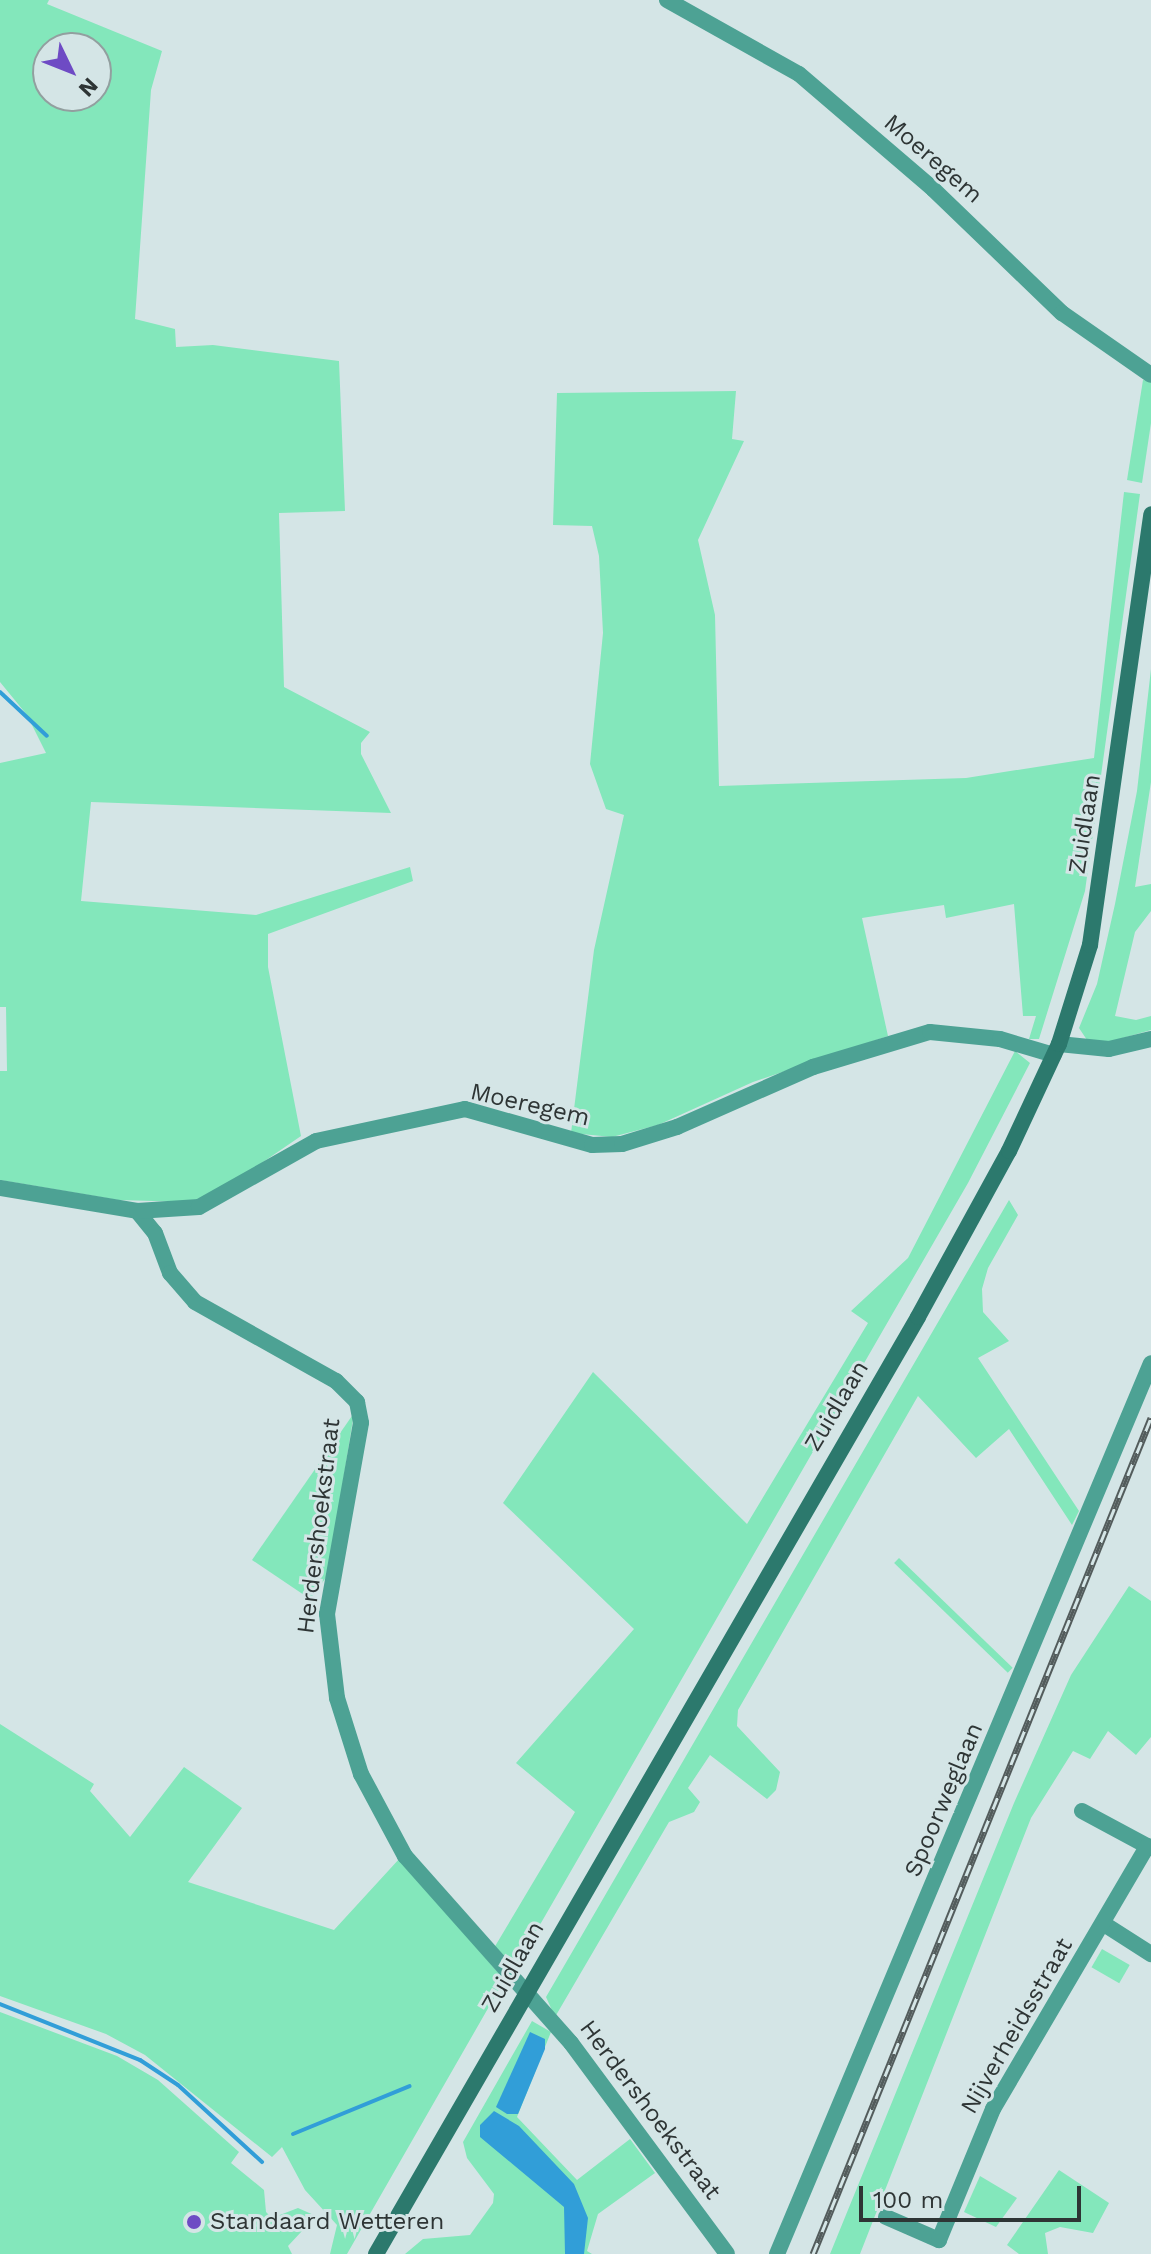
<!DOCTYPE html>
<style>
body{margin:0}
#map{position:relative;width:1151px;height:2254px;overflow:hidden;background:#d4e5e6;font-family:"Work Sans",sans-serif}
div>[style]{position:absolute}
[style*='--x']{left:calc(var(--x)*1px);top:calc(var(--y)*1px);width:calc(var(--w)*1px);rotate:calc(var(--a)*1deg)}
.green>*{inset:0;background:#83e7bb;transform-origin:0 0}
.water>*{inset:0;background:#319ed8}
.stream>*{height:4px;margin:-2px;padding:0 2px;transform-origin:2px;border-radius:2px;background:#319ed8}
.street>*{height:16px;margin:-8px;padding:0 8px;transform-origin:8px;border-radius:8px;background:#4da294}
.secondary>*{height:16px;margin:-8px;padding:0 8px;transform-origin:8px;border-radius:8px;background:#2c796d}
.rail>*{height:7px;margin-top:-3.5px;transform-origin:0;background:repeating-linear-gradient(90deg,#d4e5e6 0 12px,#535c5c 0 24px);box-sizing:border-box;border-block:2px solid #535c5c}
.dots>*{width:22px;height:22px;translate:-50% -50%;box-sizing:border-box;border:4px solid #d4e5e6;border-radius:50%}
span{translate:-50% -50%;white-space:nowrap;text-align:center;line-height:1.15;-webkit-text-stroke:6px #d4e5e6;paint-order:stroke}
.street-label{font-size:24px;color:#2e3535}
.poi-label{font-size:24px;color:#2e3535}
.left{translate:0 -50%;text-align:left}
.north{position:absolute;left:32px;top:32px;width:80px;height:80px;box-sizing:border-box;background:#d4e5e6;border:2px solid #929f9f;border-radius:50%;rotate:133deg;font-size:22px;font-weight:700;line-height:32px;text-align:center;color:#2e3535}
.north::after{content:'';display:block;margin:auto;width:28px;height:36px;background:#6e4bc4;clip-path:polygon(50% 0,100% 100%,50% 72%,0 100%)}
.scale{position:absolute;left:859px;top:2186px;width:222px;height:36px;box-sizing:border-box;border:4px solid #2e3535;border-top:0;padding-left:10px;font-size:24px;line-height:28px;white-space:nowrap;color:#2e3535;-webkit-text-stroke:6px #d4e5e6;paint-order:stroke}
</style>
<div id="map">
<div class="green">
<div style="clip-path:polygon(evenodd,0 0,49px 0,47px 4px,162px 51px,151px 90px,135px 319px,175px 329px,176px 347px,213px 345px,339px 361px,345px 511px,279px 513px,284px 687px,370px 732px,361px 743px,361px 754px,391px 813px,91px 802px,81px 901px,256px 915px,410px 867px,413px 881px,268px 934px,268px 967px,301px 1136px,222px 1190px,189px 1202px,118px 1200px,0 1180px,0 1071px,7px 1071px,6px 1007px,0 1007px,0 763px,46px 753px,27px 715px,0 682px,0 0,48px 48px,96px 48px,96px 96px,48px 96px,48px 48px)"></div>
<div style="clip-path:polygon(1143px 380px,1151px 381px,1151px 423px,1142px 483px,1127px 480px)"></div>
<div style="clip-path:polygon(736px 391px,732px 439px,744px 441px,698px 540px,715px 615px,719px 786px,966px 778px,1094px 758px,1124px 492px,1140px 494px,1085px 891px,1039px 1039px,1029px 1039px,1036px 1016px,1023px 1016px,1014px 904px,946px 918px,944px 905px,862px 918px,888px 1036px,753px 1082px,658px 1125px,612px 1137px,571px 1133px,594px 950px,624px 815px,606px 809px,590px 764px,603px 633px,599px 556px,592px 526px,553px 525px,557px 393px)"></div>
<div style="clip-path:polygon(1151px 669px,1151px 782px,1135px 887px,1151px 884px,1151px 911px,1135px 932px,1115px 1016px,1136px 1020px,1151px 1016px,1151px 1030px,1105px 1043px,1087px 1040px,1079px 1028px,1097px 984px,1115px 904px,1137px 791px)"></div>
<div style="clip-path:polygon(1015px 1051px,1030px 1063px,968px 1183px,515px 1968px,494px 1948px,575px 1812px,516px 1763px,634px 1629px,503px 1503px,593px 1372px,747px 1524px,868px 1323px,851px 1311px,908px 1258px)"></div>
<div style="clip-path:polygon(1009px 1200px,1018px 1215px,988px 1268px,982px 1289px,983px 1312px,1009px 1341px,978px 1358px,1079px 1511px,1072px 1525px,1009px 1429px,976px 1458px,918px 1396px,738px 1710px,737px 1726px,780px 1772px,776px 1790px,767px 1799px,710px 1755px,688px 1788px,700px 1802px,694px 1812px,669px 1822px,555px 2017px,546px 1997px)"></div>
<div style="clip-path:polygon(354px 1413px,328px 1575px,310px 1599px,252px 1560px)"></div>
<div style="left:899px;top:1558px;width:158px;height:7px;rotate:44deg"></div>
<div style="clip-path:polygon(1129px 1586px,1151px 1601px,1151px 1737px,1136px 1755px,1108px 1731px,1090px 1759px,1073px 1751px,1031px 1818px,860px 2254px,830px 2254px,1014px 1803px,1071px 1675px)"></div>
<div style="clip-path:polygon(0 1724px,94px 1784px,90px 1791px,130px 1837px,184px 1767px,242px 1808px,188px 1882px,334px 1930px,400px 1858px,501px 1976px,502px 1984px,347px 2254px,330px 2254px,337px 2225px,305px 2190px,282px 2147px,272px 2157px,145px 2055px,106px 2034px,0 1996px)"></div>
<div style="left:1102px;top:1949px;width:32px;height:21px;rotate:30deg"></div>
<div style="clip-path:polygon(0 2012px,117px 2056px,158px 2080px,239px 2152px,231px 2163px,264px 2190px,266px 2212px,272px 2218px,298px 2208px,316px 2216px,288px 2246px,292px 2254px,0 2254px)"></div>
<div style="clip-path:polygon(532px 2021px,551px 2032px,517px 2117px,577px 2180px,630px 2139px,655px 2173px,598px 2214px,587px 2251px,592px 2254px,405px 2254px,423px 2239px,470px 2235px,493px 2203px,494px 2194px,467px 2158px,463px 2142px)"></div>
<div style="clip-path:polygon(1059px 2170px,1109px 2203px,1093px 2233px,1060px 2227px,1045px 2233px,1048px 2254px,1019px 2254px,1007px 2245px)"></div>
<div style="clip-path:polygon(980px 2176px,1017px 2198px,996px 2227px,964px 2212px)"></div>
</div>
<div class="water">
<div style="clip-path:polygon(530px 2032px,545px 2039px,545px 2049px,518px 2114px,507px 2114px,496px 2107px)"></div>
<div style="clip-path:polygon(494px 2111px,519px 2126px,574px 2184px,588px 2218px,584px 2254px,565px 2254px,564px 2207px,480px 2137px,480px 2125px)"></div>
</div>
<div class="stream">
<div style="--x:0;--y:692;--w:64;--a:43.1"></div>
<div style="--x:0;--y:2004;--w:151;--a:21.8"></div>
<div style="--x:140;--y:2060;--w:45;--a:33.3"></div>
<div style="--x:178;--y:2085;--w:114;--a:42.5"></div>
<div style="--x:293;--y:2134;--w:126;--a:-22.3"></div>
</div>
<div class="street">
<div style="--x:667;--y:0;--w:151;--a:29.3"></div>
<div style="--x:799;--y:74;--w:177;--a:40.6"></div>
<div style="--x:933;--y:189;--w:179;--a:43.9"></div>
<div style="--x:1062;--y:313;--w:108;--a:34.9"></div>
<div style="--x:1059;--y:1044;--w:50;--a:5.7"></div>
<div style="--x:1109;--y:1049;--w:43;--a:-13.4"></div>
<div style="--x:0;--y:1188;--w:139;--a:9.5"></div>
<div style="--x:137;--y:1211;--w:28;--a:51"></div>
<div style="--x:155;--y:1233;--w:43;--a:69.4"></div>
<div style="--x:170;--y:1273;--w:38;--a:49"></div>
<div style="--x:195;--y:1302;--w:162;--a:29.3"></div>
<div style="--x:336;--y:1381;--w:30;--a:45"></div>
<div style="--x:357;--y:1402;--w:21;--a:79"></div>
<div style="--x:361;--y:1423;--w:194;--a:100.1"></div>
<div style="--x:327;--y:1614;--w:85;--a:83.2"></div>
<div style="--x:337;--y:1698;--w:80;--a:72.5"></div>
<div style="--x:361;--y:1774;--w:93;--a:61.8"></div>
<div style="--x:405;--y:1856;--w:250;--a:48.4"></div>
<div style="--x:571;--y:2043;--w:262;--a:53.5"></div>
<div style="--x:137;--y:1211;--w:62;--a:-3.7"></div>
<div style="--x:199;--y:1207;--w:134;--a:-29.4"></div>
<div style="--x:316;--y:1141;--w:152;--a:-12.1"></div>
<div style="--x:465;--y:1109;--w:132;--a:15.8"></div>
<div style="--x:592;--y:1145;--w:30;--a:-2"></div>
<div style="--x:622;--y:1144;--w:58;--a:-17.2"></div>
<div style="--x:677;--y:1127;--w:149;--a:-23.8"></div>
<div style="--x:813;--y:1067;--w:122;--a:-16.7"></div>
<div style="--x:930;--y:1032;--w:70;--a:5.7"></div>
<div style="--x:1000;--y:1039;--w:56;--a:16.5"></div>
<div style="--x:1082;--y:1811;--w:78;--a:28.2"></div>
<div style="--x:1104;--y:1924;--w:56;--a:32.6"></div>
<div style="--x:886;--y:2217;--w:58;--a:23.5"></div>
<div style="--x:939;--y:2240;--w:142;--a:-67.6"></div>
<div style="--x:993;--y:2109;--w:305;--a:-59.6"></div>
<div style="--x:777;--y:2254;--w:966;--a:-67.23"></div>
</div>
<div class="secondary">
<div style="--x:376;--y:2254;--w:1082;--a:-59.95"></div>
<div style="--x:918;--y:1317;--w:189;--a:-61.3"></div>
<div style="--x:1009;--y:1151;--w:118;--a:-65"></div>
<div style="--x:1059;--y:1044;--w:104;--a:-72.6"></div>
<div style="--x:1090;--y:945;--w:435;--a:-81.9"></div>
</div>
<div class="rail">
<div style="--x:813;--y:2254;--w:902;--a:-67.99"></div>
</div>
<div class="dots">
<div style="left:194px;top:2222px;background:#6e4bc4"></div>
</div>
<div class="street-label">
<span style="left:933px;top:159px;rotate:41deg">Moeregem</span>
<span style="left:1085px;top:824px;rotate:-81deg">Zuidlaan</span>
<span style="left:530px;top:1105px;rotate:13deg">Moeregem</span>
<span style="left:837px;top:1406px;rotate:-59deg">Zuidlaan</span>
<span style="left:319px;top:1526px;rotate:-83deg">Herdershoekstraat</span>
<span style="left:944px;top:1800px;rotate:-67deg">Spoorweglaan</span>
<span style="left:513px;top:1967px;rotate:-60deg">Zuidlaan</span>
<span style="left:1017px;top:2026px;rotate:-60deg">Nijverheidsstraat</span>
<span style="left:650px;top:2110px;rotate:53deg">Herdershoekstraat</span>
</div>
<div class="poi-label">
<span class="left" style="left:210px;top:2222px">Standaard Wetteren</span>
</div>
<div class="north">N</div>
<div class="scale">100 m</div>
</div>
